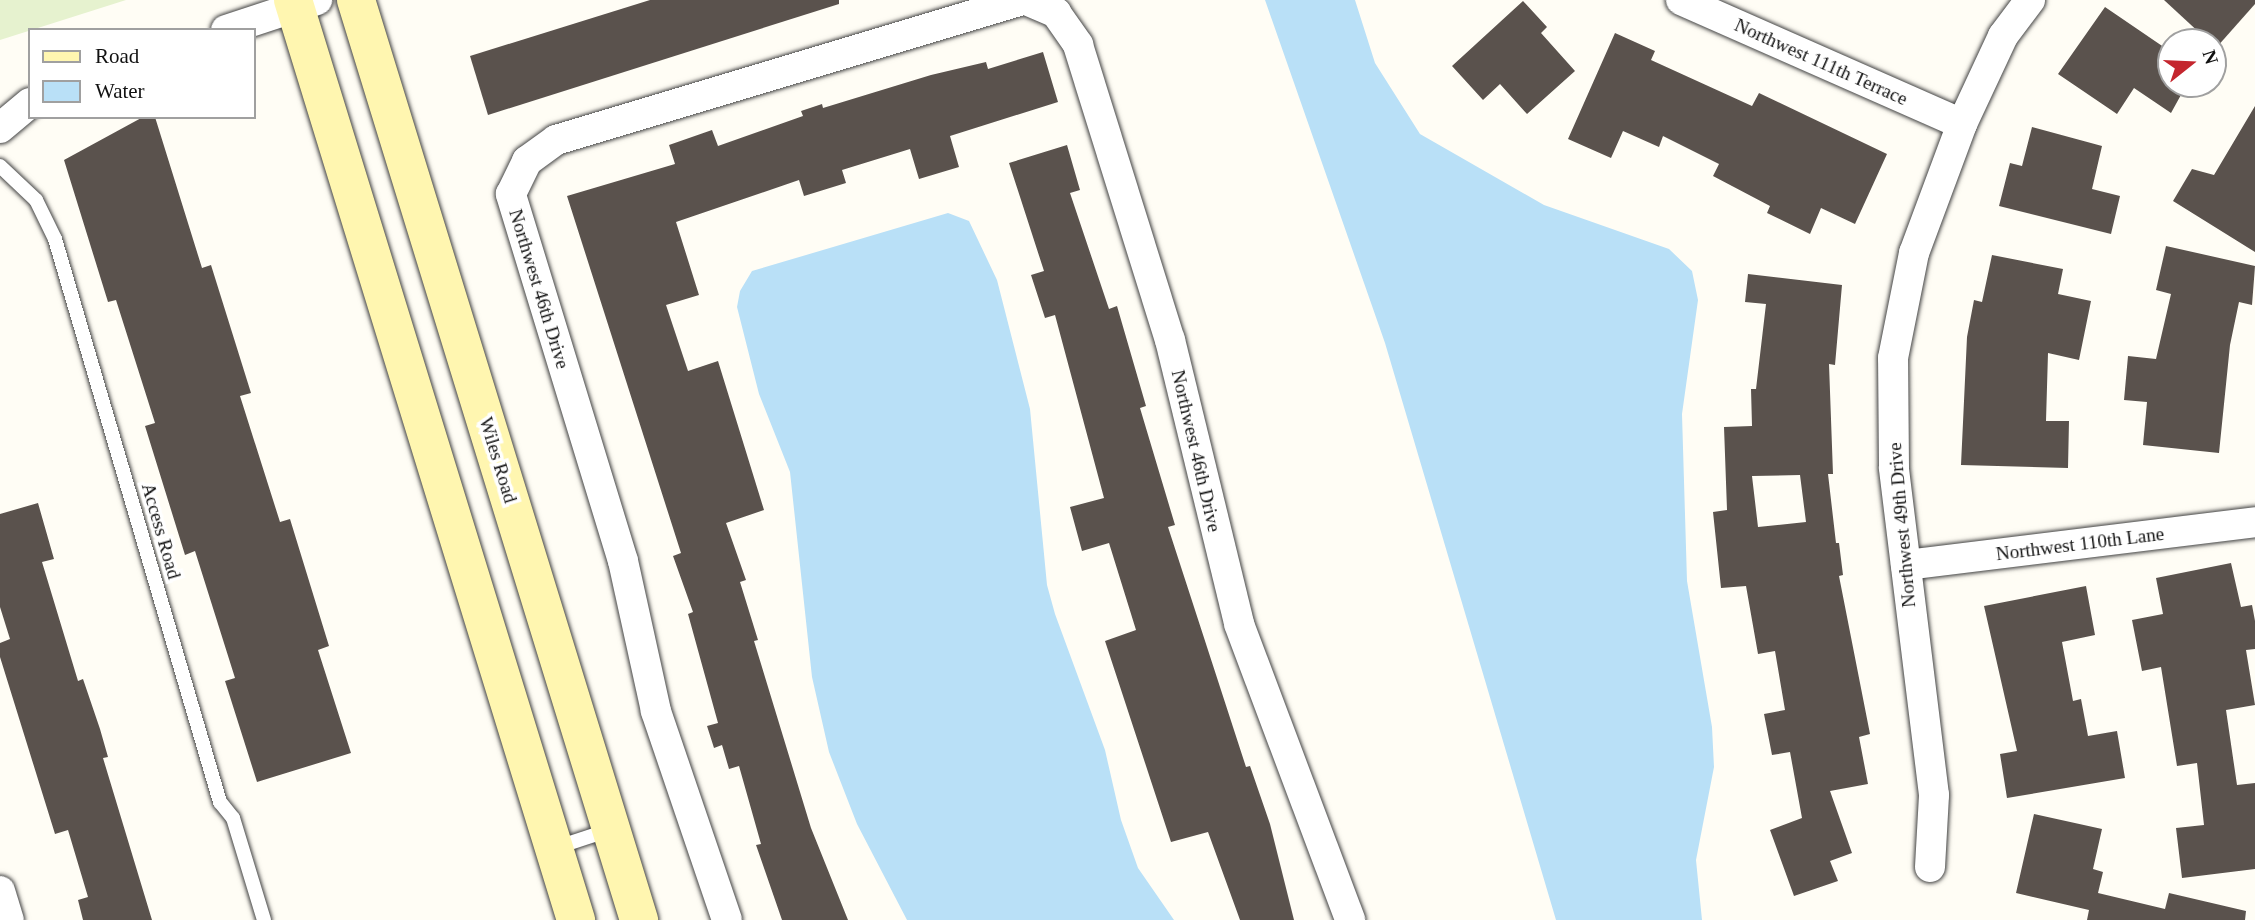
<!DOCTYPE html>
<style>
body{margin:0}
#map{position:relative;width:2255px;height:920px;overflow:hidden;background:#fffdf5;font-family:Georgia,serif}
div>[style]{position:absolute}
[style*='--x']{left:calc(var(--x)*1px);top:calc(var(--y)*1px);width:calc(var(--w)*1px);rotate:calc(var(--a)*1deg)}
.pitch>*{inset:0;background:#e6f2cf}
.water>*{inset:0;background:#b9e0f7}
.building>*{inset:0;background:#5a524d}
.roads{filter:drop-shadow(0 0 2px #444) drop-shadow(0 0 2px #444)}
.service>*{height:14px;margin:-7px;padding:0 7px;transform-origin:7px;border-radius:7px;background:#fff}
.minor>*{height:30px;margin:-15px;padding:0 15px;transform-origin:15px;border-radius:15px;background:#fff}
.secondary>*{height:38px;margin:-19px;padding:0 19px;transform-origin:19px;border-radius:19px;background:#fff6b0}
span{translate:-50% -50%;white-space:nowrap;text-align:center;line-height:1.15;-webkit-text-stroke:7px #fff;paint-order:stroke}
.street-label{font-size:19px;color:#111}
.legend{position:absolute;left:28px;top:28px;width:228px;height:91px;box-sizing:border-box;background:#fff;border:2px solid #a0a0a0;margin:0;padding:9px 12px;list-style:none;font-size:21px;color:#111}
.legend li{display:flex;align-items:center;gap:14px;height:35px}
.legend b{width:35px;border:2px solid #a0a0a0}
.north{position:absolute;left:2157px;top:28px;width:70px;height:70px;box-sizing:border-box;background:#fff;border:2px solid #a0a0a0;border-radius:50%;rotate:72deg;font-size:19px;font-weight:700;line-height:28px;text-align:center;color:#111}
.north::after{content:'';display:block;margin:auto;width:24px;height:32px;background:#c4262e;clip-path:polygon(50% 0,100% 100%,50% 72%,0 100%)}
</style>
<div id="map">
<div class="pitch">
<div style="clip-path:polygon(0 0,126px 0,0 40px)"></div>
</div>
<div class="water">
<div style="clip-path:polygon(1265px 0,1355px 0,1375px 63px,1420px 134px,1544px 205px,1669px 249px,1692px 271px,1698px 300px,1682px 414px,1687px 581px,1712px 727px,1714px 767px,1696px 860px,1702px 920px,1556px 920px,1385px 343px)"></div>
<div style="clip-path:polygon(948px 213px,969px 221px,997px 280px,1030px 409px,1047px 585px,1055px 614px,1105px 750px,1121px 820px,1138px 868px,1174px 920px,907px 920px,857px 824px,829px 752px,812px 677px,790px 472px,759px 394px,737px 307px,740px 291px,752px 271px)"></div>
</div>
<div class="building">
<div style="clip-path:polygon(650px 0,839px 0,839px 4px,488px 115px,470px 56px)"></div>
<div style="clip-path:polygon(2164px 0,2255px 0,2255px 4px,2216px 48px)"></div>
<div style="clip-path:polygon(1523px 1px,1547px 27px,1541px 33px,1575px 71px,1527px 114px,1500px 84px,1483px 100px,1452px 66px)"></div>
<div style="clip-path:polygon(2105px 7px,2171px 52px,2171px 84px,2187px 84px,2171px 113px,2134px 88px,2117px 114px,2058px 74px)"></div>
<div style="clip-path:polygon(1615px 33px,1655px 51px,1651px 60px,1752px 106px,1759px 93px,1887px 154px,1855px 224px,1821px 208px,1810px 234px,1767px 213px,1770px 206px,1713px 176px,1719px 164px,1663px 136px,1659px 147px,1623px 131px,1611px 158px,1568px 139px)"></div>
<div style="clip-path:polygon(1043px 52px,1058px 102px,950px 136px,959px 167px,919px 179px,910px 149px,842px 170px,846px 183px,804px 196px,799px 180px,676px 222px,699px 295px,666px 305px,688px 371px,718px 361px,764px 510px,726px 523px,746px 580px,740px 582px,758px 640px,754px 641px,811px 828px,848px 920px,782px 920px,756px 845px,761px 844px,739px 766px,729px 769px,722px 745px,714px 748px,707px 726px,718px 723px,688px 614px,693px 612px,673px 556px,681px 553px,567px 196px,675px 164px,669px 145px,712px 130px,718px 146px,803px 116px,801px 111px,822px 104px,823px 108px,931px 75px,986px 62px,988px 69px)"></div>
<div style="clip-path:polygon(2255px 106px,2255px 252px,2173px 201px,2192px 169px,2214px 175px)"></div>
<div style="clip-path:polygon(143px 117px,155px 117px,202px 268px,211px 265px,251px 393px,240px 396px,280px 522px,290px 519px,329px 646px,318px 650px,351px 753px,257px 782px,225px 681px,235px 678px,195px 551px,185px 555px,145px 426px,155px 423px,116px 300px,108px 302px,64px 160px)"></div>
<div style="clip-path:polygon(2032px 127px,2102px 146px,2092px 189px,2120px 196px,2111px 234px,1999px 206px,2010px 163px,2022px 166px)"></div>
<div style="clip-path:polygon(1067px 145px,1080px 190px,1070px 193px,1109px 309px,1117px 306px,1146px 406px,1140px 408px,1175px 525px,1168px 527px,1246px 767px,1250px 766px,1270px 824px,1294px 920px,1240px 920px,1208px 832px,1171px 842px,1105px 641px,1136px 630px,1109px 543px,1082px 551px,1070px 507px,1104px 498px,1055px 315px,1045px 318px,1031px 275px,1044px 271px,1009px 163px)"></div>
<div style="clip-path:polygon(2166px 246px,2255px 266px,2252px 305px,2239px 302px,2230px 345px,2219px 453px,2143px 445px,2147px 402px,2124px 400px,2128px 356px,2156px 359px,2171px 294px,2156px 290px)"></div>
<div style="clip-path:polygon(1992px 255px,2063px 269px,2058px 294px,2091px 301px,2079px 360px,2048px 353px,2046px 421px,2069px 421px,2068px 468px,1961px 465px,1967px 337px,1974px 300px,1982px 302px)"></div>
<div style="clip-path:polygon(evenodd,1748px 274px,1842px 285px,1835px 365px,1829px 364px,1833px 474px,1828px 474px,1836px 543px,1839px 543px,1843px 575px,1839px 576px,1870px 734px,1859px 737px,1868px 784px,1830px 791px,1852px 853px,1830px 861px,1838px 881px,1794px 896px,1770px 830px,1802px 818px,1790px 752px,1772px 755px,1764px 714px,1785px 710px,1775px 651px,1758px 654px,1746px 586px,1721px 588px,1713px 512px,1727px 510px,1724px 427px,1752px 426px,1751px 389px,1756px 389px,1766px 304px,1745px 302px,1748px 274px,1800px 475px,1806px 522px,1758px 527px,1752px 476px,1800px 475px)"></div>
<div style="clip-path:polygon(38px 503px,54px 559px,42px 562px,78px 681px,83px 679px,100px 729px,108px 757px,103px 758px,152px 920px,83px 920px,78px 900px,88px 897px,68px 830px,55px 834px,0 657px,0 643px,10px 639px,0 607px,0 514px)"></div>
<div style="clip-path:polygon(2231px 563px,2241px 607px,2252px 605px,2255px 621px,2255px 649px,2246px 650px,2255px 705px,2226px 710px,2237px 785px,2255px 783px,2255px 869px,2182px 878px,2176px 828px,2204px 825px,2197px 763px,2177px 766px,2161px 667px,2142px 671px,2132px 620px,2163px 614px,2156px 578px)"></div>
<div style="clip-path:polygon(2086px 586px,2095px 635px,2062px 642px,2073px 701px,2081px 699px,2088px 736px,2117px 731px,2125px 778px,2007px 798px,2000px 754px,2017px 751px,1984px 606px)"></div>
<div style="clip-path:polygon(2034px 814px,2102px 829px,2093px 869px,2103px 872px,2098px 893px,2165px 909px,2169px 893px,2246px 911px,2245px 920px,2087px 920px,2089px 910px,2016px 893px)"></div>
</div>
<div class="roads">
<div class="service">
<div style="--x:0;--y:166;--w:50;--a:43.4"></div>
<div style="--x:36;--y:200;--w:43;--a:64"></div>
<div style="--x:55;--y:239;--w:587;--a:73.67"></div>
<div style="--x:220;--y:802;--w:21;--a:51"></div>
<div style="--x:233;--y:818;--w:107;--a:73.1"></div>
<div style="--x:555;--y:848;--w:57;--a:-18.4"></div>
</div>
<div class="minor">
<div style="--x:1026;--y:0;--w:33;--a:23"></div>
<div style="--x:1056;--y:13;--w:39;--a:55"></div>
<div style="--x:1078;--y:45;--w:309;--a:72.7"></div>
<div style="--x:1170;--y:340;--w:292;--a:76.3"></div>
<div style="--x:1239;--y:624;--w:316;--a:69.4"></div>
<div style="--x:1681;--y:0;--w:307;--a:23.8"></div>
<div style="--x:226;--y:30;--w:96;--a:-18.2"></div>
<div style="--x:0;--y:128;--w:39;--a:-40"></div>
<div style="--x:1906;--y:565;--w:352;--a:-7"></div>
<div style="--x:1930;--y:867;--w:72;--a:-86.8"></div>
<div style="--x:1934;--y:795;--w:330;--a:-97"></div>
<div style="--x:1894;--y:467;--w:109;--a:-90.5"></div>
<div style="--x:1893;--y:358;--w:107;--a:-78.7"></div>
<div style="--x:1914;--y:253;--w:138;--a:-69.6"></div>
<div style="--x:1962;--y:124;--w:97;--a:-65"></div>
<div style="--x:2003;--y:36;--w:45;--a:-53.1"></div>
<div style="--x:0;--y:891;--w:30;--a:73"></div>
<div style="--x:727;--y:920;--w:221;--a:-108.8"></div>
<div style="--x:656;--y:711;--w:154;--a:-102.4"></div>
<div style="--x:623;--y:561;--w:384;--a:-107"></div>
<div style="--x:511;--y:194;--w:37;--a:-64"></div>
<div style="--x:527;--y:161;--w:36;--a:-36"></div>
<div style="--x:556;--y:140;--w:488;--a:-16.7"></div>
</div>
<div class="secondary">
<div style="--x:293;--y:0;--w:963;--a:72.9"></div>
<div style="--x:356;--y:0;--w:963;--a:72.9"></div>
</div>
</div>
<div class="street-label">
<span style="left:1821px;top:62px;rotate:24deg">Northwest 111th Terrace</span>
<span style="left:539px;top:289px;rotate:73deg">Northwest 46th Drive</span>
<span style="left:1196px;top:451px;rotate:77deg">Northwest 46th Drive</span>
<span style="left:498px;top:460px;rotate:73deg">Wiles Road</span>
<span style="left:1902px;top:525px;rotate:-95deg">Northwest 49th Drive</span>
<span style="left:161px;top:531px;rotate:74deg">Access Road</span>
<span style="left:2080px;top:544px;rotate:-7deg">Northwest 110th Lane</span>
</div>
<ul class="legend">
<li><b style="height:9px;background:#fff6b0"></b>Road</li>
<li><b style="height:19px;background:#b9e0f7"></b>Water</li>
</ul>
<div class="north">N</div>
</div>
